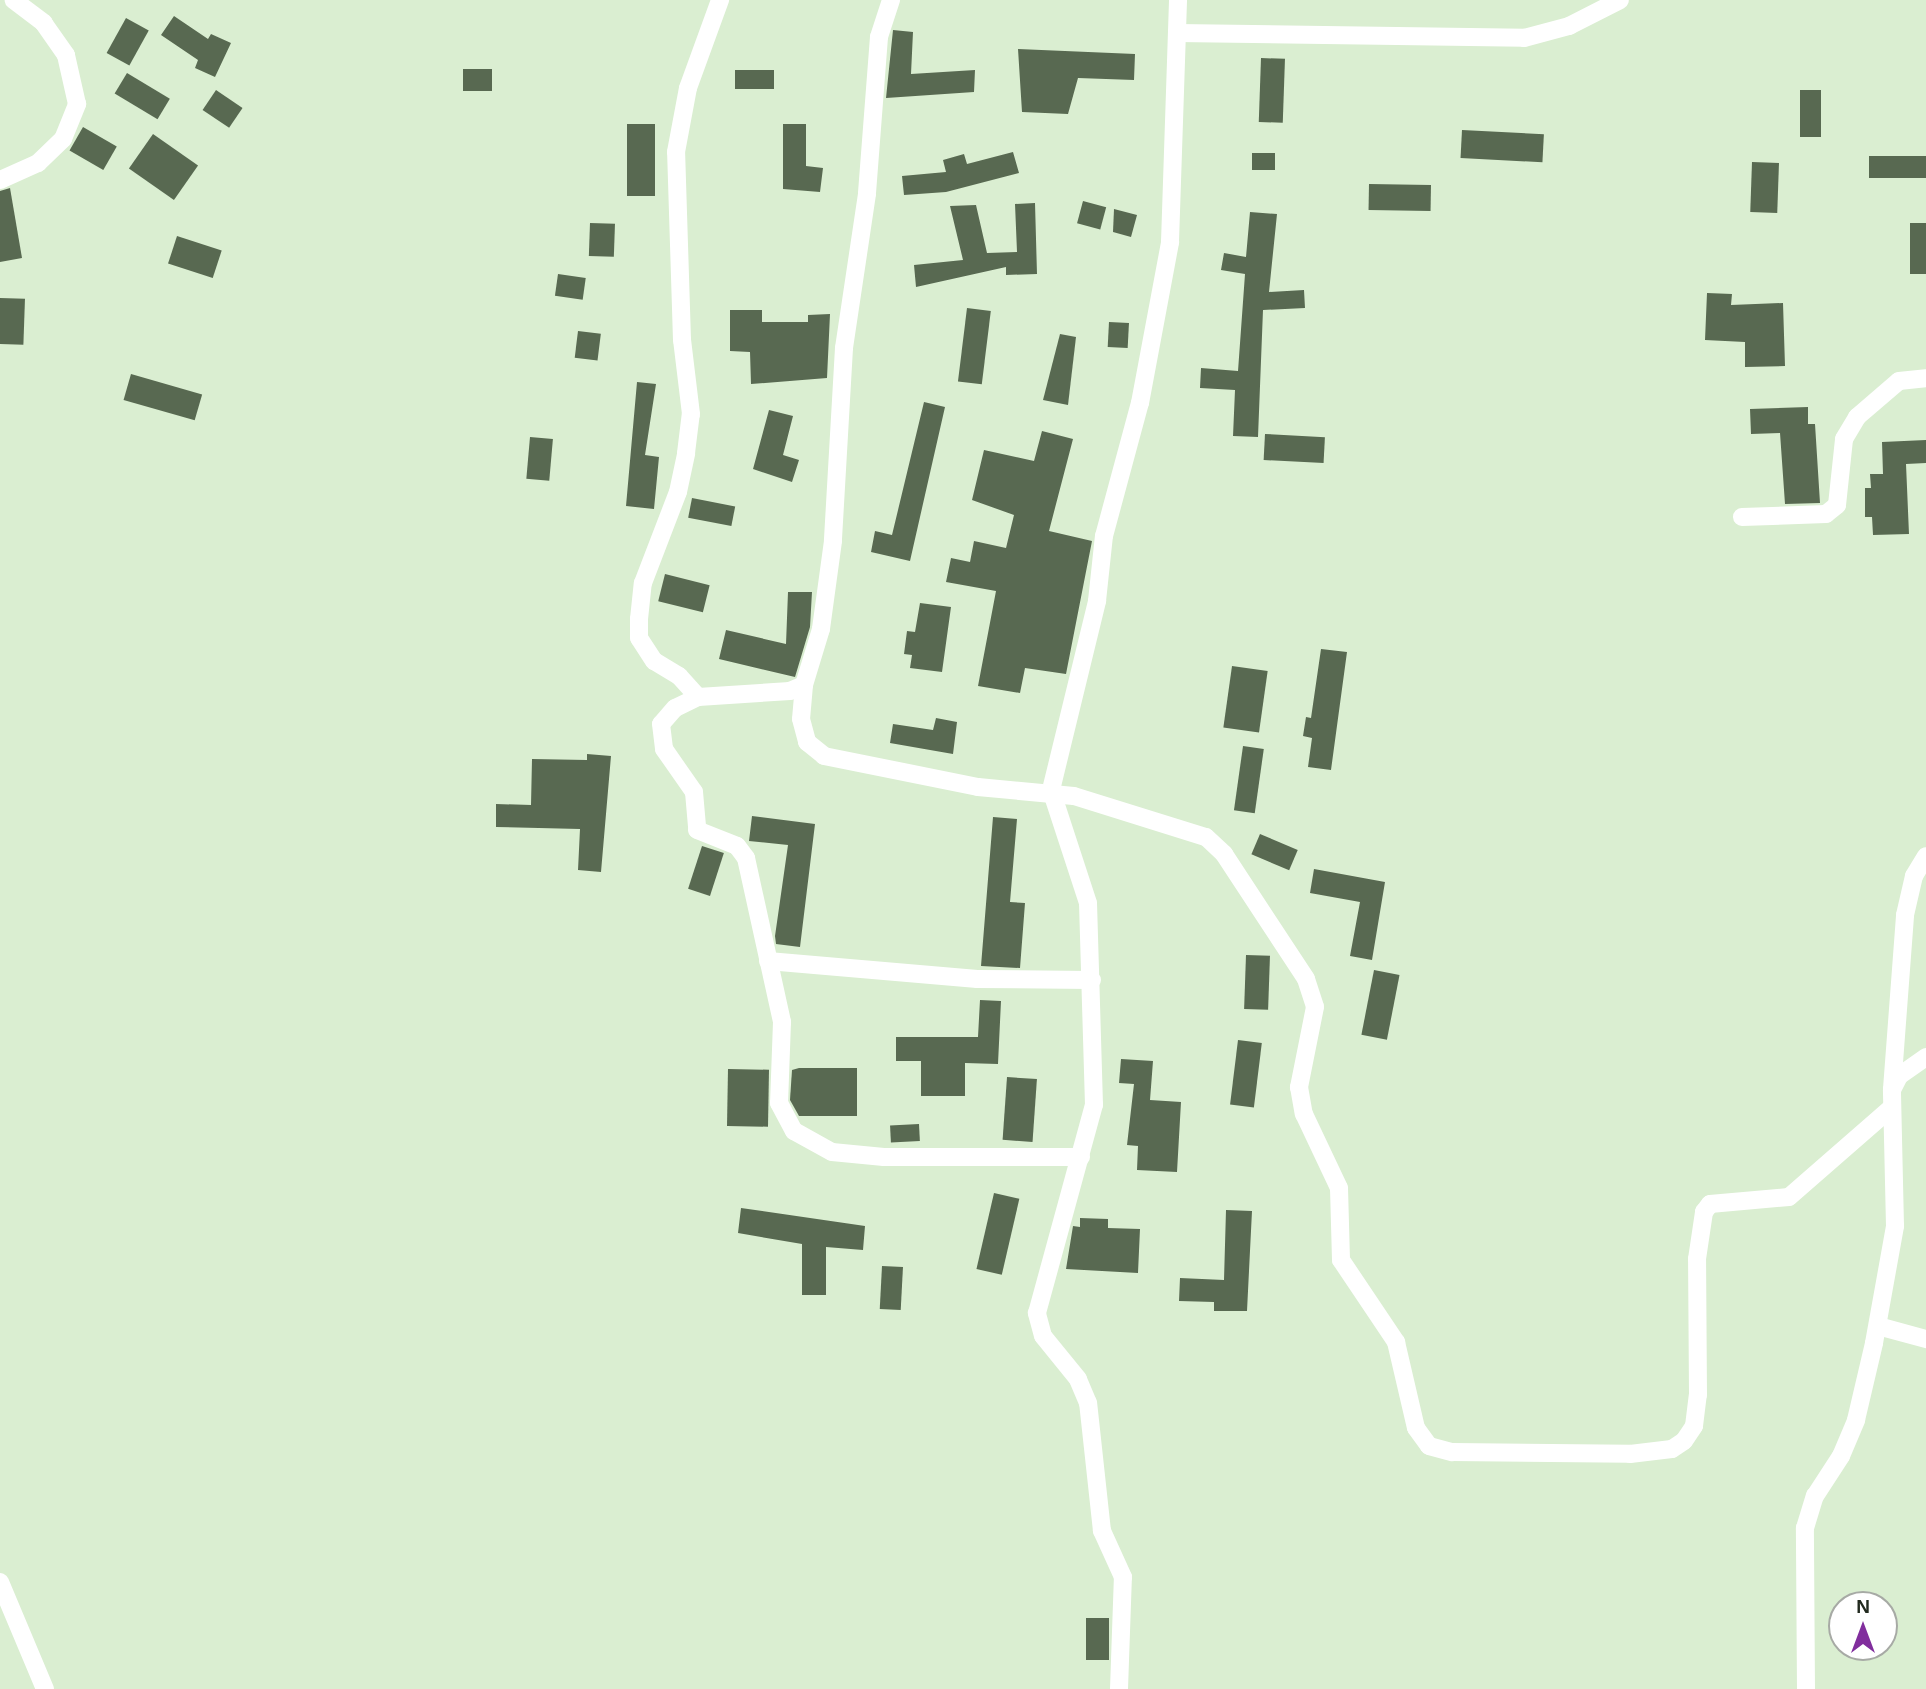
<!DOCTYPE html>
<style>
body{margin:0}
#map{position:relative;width:1926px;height:1689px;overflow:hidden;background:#daeed1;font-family:Helvetica,sans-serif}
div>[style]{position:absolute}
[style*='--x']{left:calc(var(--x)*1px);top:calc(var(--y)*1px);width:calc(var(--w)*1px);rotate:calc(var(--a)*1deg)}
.building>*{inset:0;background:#586951;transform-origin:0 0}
.street>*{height:18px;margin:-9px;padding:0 9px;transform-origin:9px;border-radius:9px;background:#fff}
span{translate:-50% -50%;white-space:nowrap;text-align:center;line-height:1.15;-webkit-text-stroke:7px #fff;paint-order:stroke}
.north{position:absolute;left:1828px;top:1591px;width:70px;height:70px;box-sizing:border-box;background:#fff;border:2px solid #a7aaa5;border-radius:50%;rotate:0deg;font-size:19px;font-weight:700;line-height:28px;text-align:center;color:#222a1f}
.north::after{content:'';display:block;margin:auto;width:24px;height:32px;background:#812e9d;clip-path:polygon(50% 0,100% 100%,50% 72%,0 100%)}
</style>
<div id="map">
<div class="building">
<div style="clip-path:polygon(174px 16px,208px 39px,211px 34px,231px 43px,215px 77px,195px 68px,198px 60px,161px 35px)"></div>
<div style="left:126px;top:18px;width:26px;height:40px;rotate:29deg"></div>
<div style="clip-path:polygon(893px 30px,913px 32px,911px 74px,975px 70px,974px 92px,886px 98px)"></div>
<div style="clip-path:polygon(1018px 49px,1135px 54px,1134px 80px,1078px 78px,1068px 114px,1022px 112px)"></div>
<div style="left:1261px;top:58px;width:24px;height:64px;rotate:2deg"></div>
<div style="left:463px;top:69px;width:29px;height:22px"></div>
<div style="left:735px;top:70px;width:39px;height:19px"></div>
<div style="left:127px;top:73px;width:50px;height:24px;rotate:31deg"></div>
<div style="left:216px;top:90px;width:32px;height:24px;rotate:34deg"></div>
<div style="left:1800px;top:90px;width:21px;height:47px"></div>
<div style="left:627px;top:124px;width:28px;height:72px"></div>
<div style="clip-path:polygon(783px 124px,806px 124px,806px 166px,823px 168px,820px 192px,783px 189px)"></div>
<div style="left:83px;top:127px;width:39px;height:27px;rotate:30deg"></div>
<div style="left:1462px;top:130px;width:82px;height:28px;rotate:3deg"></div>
<div style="left:153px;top:134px;width:55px;height:42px;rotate:35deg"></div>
<div style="clip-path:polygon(1013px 152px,1019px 173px,946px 192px,904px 195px,902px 176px,946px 172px,943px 160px,964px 154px,967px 164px)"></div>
<div style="left:1252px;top:153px;width:23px;height:17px"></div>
<div style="left:1869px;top:156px;width:57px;height:22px"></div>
<div style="left:1752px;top:162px;width:27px;height:50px;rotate:2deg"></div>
<div style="left:1369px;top:184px;width:62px;height:26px;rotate:1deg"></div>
<div style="clip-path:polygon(10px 188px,22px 258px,0 262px,0 191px)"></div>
<div style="left:1083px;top:201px;width:24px;height:23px;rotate:15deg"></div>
<div style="clip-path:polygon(1035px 203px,1037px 274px,1006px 275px,1006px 267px,916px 287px,914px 265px,963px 260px,950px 206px,976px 205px,987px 253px,1017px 252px,1015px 204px)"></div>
<div style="clip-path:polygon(1114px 209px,1137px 215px,1131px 237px,1113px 232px)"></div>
<div style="clip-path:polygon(1250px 212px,1277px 214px,1269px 292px,1304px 290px,1305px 308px,1263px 310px,1258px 437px,1233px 436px,1235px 390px,1200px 388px,1201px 368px,1238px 371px,1245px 274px,1221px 270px,1224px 253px,1246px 257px)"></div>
<div style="left:590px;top:223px;width:25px;height:33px;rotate:2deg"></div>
<div style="left:1910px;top:223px;width:16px;height:51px"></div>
<div style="left:177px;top:236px;width:47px;height:29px;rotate:18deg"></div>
<div style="left:558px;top:274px;width:28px;height:22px;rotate:8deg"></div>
<div style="clip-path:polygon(1707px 293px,1732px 294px,1731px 305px,1783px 303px,1785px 366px,1745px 367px,1745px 342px,1705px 340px)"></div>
<div style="left:0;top:298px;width:25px;height:46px;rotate:2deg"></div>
<div style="left:967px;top:308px;width:24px;height:74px;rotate:7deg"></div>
<div style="clip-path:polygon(730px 310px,762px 310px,762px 322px,808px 322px,808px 315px,830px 314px,827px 378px,751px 384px,750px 352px,730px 351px)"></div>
<div style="left:1109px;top:322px;width:20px;height:25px;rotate:3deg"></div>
<div style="left:578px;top:331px;width:23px;height:27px;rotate:7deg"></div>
<div style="clip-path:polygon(1060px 334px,1076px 337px,1068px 405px,1043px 400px)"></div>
<div style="left:131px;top:374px;width:74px;height:27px;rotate:16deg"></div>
<div style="clip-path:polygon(637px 382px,656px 384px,645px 455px,659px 457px,654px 509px,626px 506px)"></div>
<div style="clip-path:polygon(924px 402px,945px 407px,910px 561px,871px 552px,875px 531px,892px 535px)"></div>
<div style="clip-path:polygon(1808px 407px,1808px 424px,1815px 424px,1820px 503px,1785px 504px,1780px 433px,1751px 434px,1750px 409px)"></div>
<div style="clip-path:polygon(769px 410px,793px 416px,783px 455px,799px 460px,792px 482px,753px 469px)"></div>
<div style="clip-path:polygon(1042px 431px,1073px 439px,1049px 531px,1092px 541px,1066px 674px,1025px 668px,1020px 693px,978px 686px,996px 591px,946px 582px,951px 558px,970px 562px,974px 541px,1006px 548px,1014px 515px,972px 500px,984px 450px,1034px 461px)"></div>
<div style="left:1265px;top:434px;width:60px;height:26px;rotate:3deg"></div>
<div style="left:530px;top:437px;width:23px;height:42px;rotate:5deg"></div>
<div style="clip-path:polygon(1926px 440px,1926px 463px,1906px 464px,1909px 534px,1873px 535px,1872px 517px,1865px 517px,1865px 488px,1871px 488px,1870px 474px,1883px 474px,1882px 442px)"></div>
<div style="left:692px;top:498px;width:44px;height:20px;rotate:11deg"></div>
<div style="left:665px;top:574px;width:46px;height:28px;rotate:14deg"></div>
<div style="clip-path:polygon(788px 592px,812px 592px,810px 627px,795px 677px,719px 659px,726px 630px,786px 644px)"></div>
<div style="clip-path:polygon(920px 603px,951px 607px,942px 672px,910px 668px,912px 655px,904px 654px,907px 631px,915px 632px)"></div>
<div style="clip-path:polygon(1321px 649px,1347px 652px,1331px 770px,1308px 767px,1312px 738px,1303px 736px,1306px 717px,1311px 718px)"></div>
<div style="left:1232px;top:666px;width:36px;height:62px;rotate:8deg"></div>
<div style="clip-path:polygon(936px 718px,957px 722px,953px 754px,890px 743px,893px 724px,933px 730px)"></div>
<div style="left:1243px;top:746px;width:21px;height:65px;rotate:8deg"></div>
<div style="clip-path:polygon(587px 754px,611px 756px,601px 872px,578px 870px,580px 829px,496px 827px,496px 804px,531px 805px,532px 759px,587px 760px)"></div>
<div style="clip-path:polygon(752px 816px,815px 824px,800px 947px,776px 944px,775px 936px,788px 845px,749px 841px)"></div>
<div style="clip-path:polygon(993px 817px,1017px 819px,1010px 902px,1025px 903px,1020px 968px,981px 966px)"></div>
<div style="left:1260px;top:834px;width:41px;height:22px;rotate:23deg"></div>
<div style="left:702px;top:846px;width:23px;height:45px;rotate:18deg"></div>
<div style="clip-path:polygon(1314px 869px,1385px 882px,1372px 960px,1350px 956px,1360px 902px,1310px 893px)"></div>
<div style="left:1246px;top:955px;width:24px;height:54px;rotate:2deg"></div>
<div style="left:1374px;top:970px;width:26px;height:66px;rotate:11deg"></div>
<div style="clip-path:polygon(980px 1000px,1001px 1001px,998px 1064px,965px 1063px,965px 1096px,921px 1096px,921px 1061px,896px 1061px,896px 1037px,978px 1037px)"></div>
<div style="left:1238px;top:1040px;width:24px;height:65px;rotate:7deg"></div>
<div style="clip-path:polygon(1121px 1059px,1153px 1061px,1150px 1100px,1181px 1102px,1177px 1172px,1137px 1170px,1138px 1146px,1127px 1145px,1134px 1084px,1119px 1083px)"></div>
<div style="clip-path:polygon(799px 1068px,857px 1068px,857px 1116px,799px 1116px,790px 1100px,792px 1070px)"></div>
<div style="left:728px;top:1069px;width:41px;height:57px;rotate:1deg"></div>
<div style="left:1007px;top:1077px;width:30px;height:63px;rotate:4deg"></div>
<div style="left:919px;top:1124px;width:17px;height:29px;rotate:87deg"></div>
<div style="left:994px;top:1193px;width:26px;height:78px;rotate:13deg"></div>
<div style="clip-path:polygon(741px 1208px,865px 1226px,863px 1250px,826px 1247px,826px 1295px,802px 1295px,802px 1244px,738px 1233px)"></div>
<div style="clip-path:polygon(1226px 1210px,1252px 1211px,1247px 1311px,1214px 1311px,1214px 1302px,1179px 1301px,1180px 1278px,1224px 1280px)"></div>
<div style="clip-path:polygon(1080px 1218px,1108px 1219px,1108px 1228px,1140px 1229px,1138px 1273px,1066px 1269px,1073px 1226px,1080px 1227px)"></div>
<div style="left:882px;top:1266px;width:21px;height:43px;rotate:3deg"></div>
<div style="left:1086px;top:1618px;width:23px;height:42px"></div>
</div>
<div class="street">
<div style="--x:891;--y:0;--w:39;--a:108"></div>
<div style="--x:879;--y:37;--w:157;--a:94.4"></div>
<div style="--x:867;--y:194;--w:156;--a:98.5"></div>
<div style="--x:844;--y:348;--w:193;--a:93.3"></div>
<div style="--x:833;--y:541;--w:89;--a:97.8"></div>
<div style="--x:821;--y:629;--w:59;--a:106.9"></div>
<div style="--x:804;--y:685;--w:34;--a:95"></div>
<div style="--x:801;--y:719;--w:24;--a:75"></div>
<div style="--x:807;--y:742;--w:22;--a:39"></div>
<div style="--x:824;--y:756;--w:157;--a:11.4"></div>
<div style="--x:978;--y:787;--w:96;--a:5.4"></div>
<div style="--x:1074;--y:796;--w:138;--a:17.3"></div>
<div style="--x:1206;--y:837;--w:25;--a:43"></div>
<div style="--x:1224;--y:854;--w:149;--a:56.7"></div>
<div style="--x:1306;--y:979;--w:29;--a:72"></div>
<div style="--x:1315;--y:1007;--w:82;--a:101.3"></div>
<div style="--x:1299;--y:1087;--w:27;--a:80"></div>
<div style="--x:1304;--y:1114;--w:82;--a:64.7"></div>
<div style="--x:1339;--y:1188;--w:72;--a:88.4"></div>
<div style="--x:1341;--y:1260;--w:99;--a:56.1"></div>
<div style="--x:1396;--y:1342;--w:88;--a:76.9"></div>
<div style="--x:1416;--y:1428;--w:22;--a:54"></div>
<div style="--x:1429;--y:1446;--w:24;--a:15"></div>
<div style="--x:1452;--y:1452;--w:178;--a:0.6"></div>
<div style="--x:1630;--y:1454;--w:42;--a:-6.8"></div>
<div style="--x:1672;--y:1449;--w:14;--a:-34"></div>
<div style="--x:1684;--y:1441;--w:18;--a:-56"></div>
<div style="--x:1694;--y:1426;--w:31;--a:-83"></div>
<div style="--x:1698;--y:1395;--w:136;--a:-90.4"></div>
<div style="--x:1697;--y:1259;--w:48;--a:-81.5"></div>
<div style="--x:1704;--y:1212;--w:10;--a:-53"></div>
<div style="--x:1710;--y:1204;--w:79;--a:-5.1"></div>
<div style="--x:1789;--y:1197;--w:135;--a:-41.1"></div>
<div style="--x:1177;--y:33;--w:347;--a:0.8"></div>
<div style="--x:1524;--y:38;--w:47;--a:-14.9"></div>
<div style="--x:1569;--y:26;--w:57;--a:-27"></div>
<div style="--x:0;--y:180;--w:42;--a:-24.1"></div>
<div style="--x:38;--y:163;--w:35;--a:-44"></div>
<div style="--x:63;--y:139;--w:38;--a:-68"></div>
<div style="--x:77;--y:104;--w:50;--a:-102.7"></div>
<div style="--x:66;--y:55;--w:39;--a:-125"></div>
<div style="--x:44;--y:23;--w:38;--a:-143"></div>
<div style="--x:1742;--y:517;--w:84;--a:-2"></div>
<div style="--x:1826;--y:514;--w:14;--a:-39"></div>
<div style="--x:1837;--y:505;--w:66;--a:-83.9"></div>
<div style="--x:1844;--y:439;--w:26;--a:-59"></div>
<div style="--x:1857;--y:417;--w:55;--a:-40.6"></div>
<div style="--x:1899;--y:381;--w:27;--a:-6"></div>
<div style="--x:804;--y:685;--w:15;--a:157"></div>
<div style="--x:790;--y:691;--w:92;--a:176.3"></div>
<div style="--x:698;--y:697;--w:25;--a:154"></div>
<div style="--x:675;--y:708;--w:21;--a:131"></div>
<div style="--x:661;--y:724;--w:25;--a:83"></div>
<div style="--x:664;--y:749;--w:52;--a:55.1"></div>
<div style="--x:694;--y:792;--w:38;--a:85"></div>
<div style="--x:697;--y:830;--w:43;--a:21.8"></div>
<div style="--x:737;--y:846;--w:15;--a:53"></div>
<div style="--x:746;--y:858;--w:168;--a:77.6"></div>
<div style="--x:782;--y:1022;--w:81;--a:92.1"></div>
<div style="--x:779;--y:1103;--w:32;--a:62"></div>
<div style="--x:794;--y:1131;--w:43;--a:28.9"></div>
<div style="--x:832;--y:1152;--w:52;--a:5.5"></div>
<div style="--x:884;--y:1157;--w:197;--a:0"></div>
<div style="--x:698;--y:697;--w:28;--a:-132"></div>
<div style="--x:679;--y:676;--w:29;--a:-149"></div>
<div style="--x:654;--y:661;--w:27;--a:-123"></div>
<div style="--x:639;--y:638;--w:19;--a:-90"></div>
<div style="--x:639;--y:619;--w:36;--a:-84"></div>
<div style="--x:643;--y:583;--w:97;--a:-69"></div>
<div style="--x:678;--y:492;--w:40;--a:-78"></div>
<div style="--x:686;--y:453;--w:39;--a:-83"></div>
<div style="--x:691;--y:414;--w:75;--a:-96.9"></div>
<div style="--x:682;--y:340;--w:188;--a:-91.8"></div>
<div style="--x:676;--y:152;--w:65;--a:-79.4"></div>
<div style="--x:688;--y:88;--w:94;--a:-70"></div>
<div style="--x:768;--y:961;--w:210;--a:4.9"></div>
<div style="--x:977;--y:979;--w:115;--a:0.5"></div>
<div style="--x:1892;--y:1089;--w:174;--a:-85.7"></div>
<div style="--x:1905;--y:915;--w:40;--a:-77"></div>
<div style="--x:1914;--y:876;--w:23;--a:-59"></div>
<div style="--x:1878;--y:1326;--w:50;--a:15.2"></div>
<div style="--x:0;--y:1582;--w:116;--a:67.2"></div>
<div style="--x:1119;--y:1689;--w:112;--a:-88"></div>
<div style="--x:1123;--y:1577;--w:51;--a:-114.5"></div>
<div style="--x:1102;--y:1531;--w:129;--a:-96.2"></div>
<div style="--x:1088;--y:1403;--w:26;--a:-113"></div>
<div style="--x:1078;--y:1379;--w:55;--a:-129.1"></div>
<div style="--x:1043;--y:1336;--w:24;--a:-105"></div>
<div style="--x:1037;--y:1313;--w:216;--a:-74.7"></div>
<div style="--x:1094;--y:1105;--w:202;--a:-91.7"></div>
<div style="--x:1088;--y:903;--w:119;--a:-108.1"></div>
<div style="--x:1051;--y:790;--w:195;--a:-76.3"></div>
<div style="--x:1097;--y:601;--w:65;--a:-83.9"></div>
<div style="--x:1104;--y:536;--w:138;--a:-74.9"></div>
<div style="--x:1140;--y:403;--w:164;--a:-79.4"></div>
<div style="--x:1170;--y:242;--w:242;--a:-88.1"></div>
<div style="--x:1806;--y:1689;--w:161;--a:-90.4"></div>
<div style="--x:1805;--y:1528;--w:34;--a:-73"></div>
<div style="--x:1815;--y:1496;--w:48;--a:-57"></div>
<div style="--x:1841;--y:1456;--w:39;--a:-67"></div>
<div style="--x:1856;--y:1420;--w:79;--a:-76.8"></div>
<div style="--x:1874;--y:1343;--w:119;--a:-79.8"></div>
<div style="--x:1895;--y:1226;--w:136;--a:-91.3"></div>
<div style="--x:1892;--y:1090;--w:16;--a:-63"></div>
<div style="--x:1899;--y:1076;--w:33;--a:-35"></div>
</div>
<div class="north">N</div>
</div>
